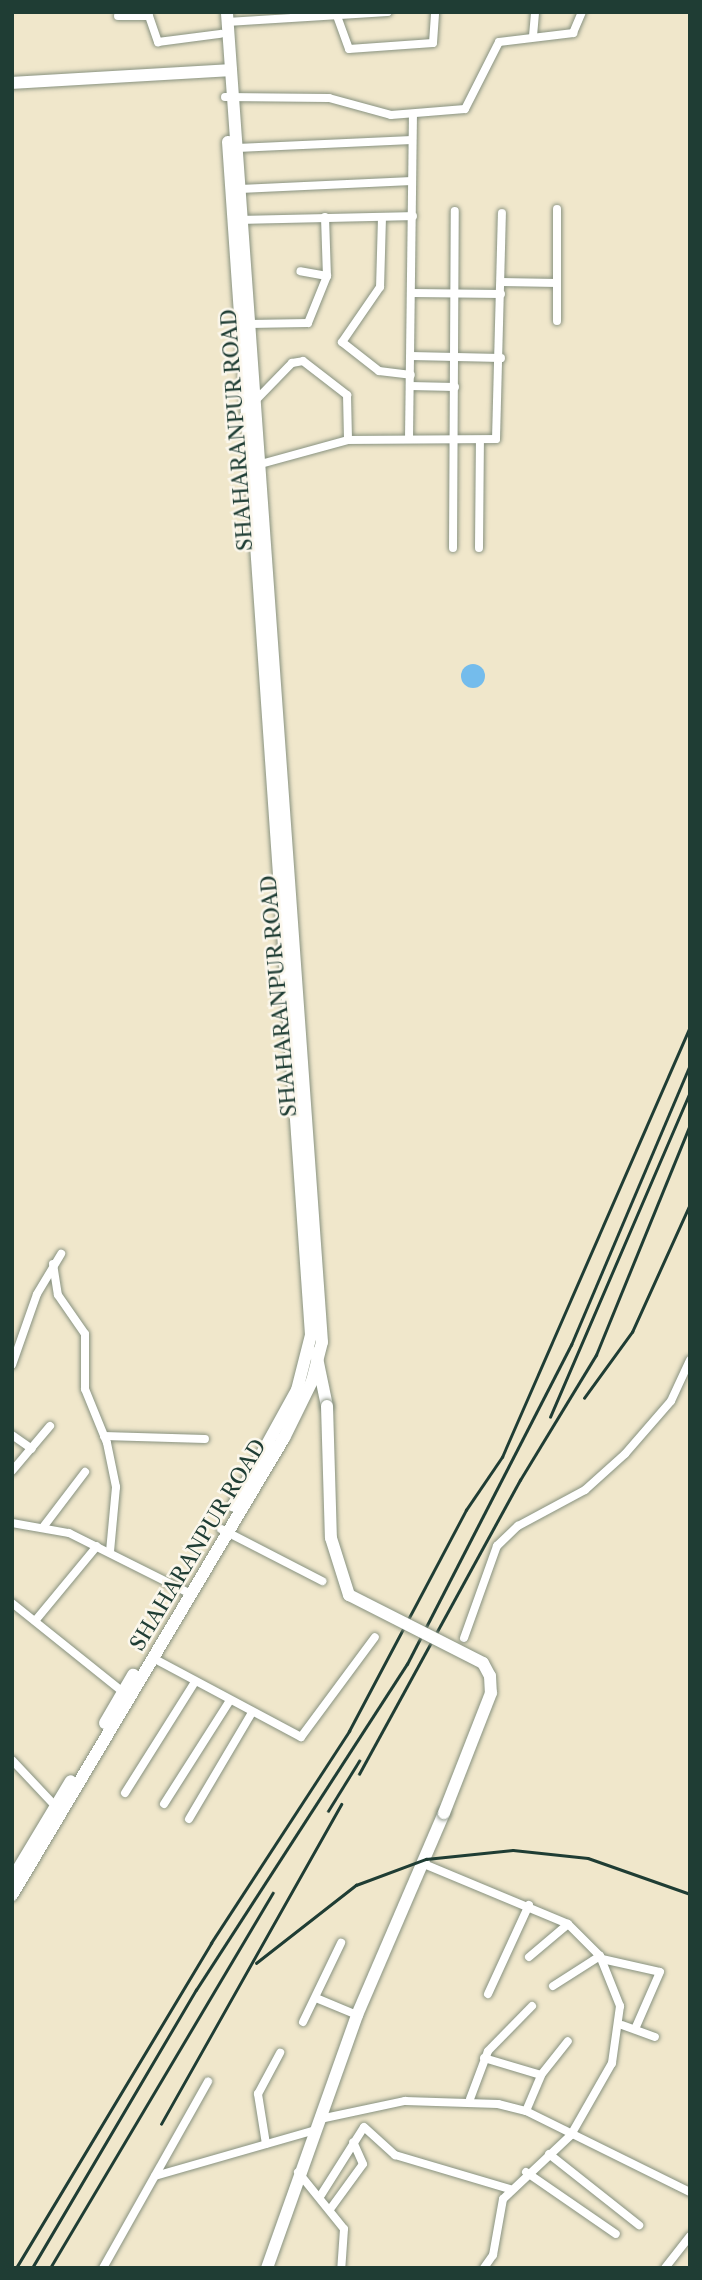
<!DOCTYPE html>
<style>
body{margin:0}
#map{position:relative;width:702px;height:2280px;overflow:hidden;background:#f0e7cb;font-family:"Libre Caslon Text",serif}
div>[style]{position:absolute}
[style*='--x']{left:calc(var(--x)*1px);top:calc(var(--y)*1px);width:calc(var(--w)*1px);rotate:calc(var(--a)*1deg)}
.water>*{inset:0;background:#74bcec}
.round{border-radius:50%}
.roads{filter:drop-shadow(0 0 2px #889280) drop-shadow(0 0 2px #889280)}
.street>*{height:8px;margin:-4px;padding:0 4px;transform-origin:4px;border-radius:4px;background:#fff}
.secondary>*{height:12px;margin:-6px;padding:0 6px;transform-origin:6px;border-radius:6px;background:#fff}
.primary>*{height:12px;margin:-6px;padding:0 6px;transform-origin:6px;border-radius:6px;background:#fff}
.rail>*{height:2.5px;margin:-1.25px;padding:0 1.25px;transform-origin:1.25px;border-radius:1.25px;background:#1f3d34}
.bridges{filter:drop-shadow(0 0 2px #889280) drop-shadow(0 0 2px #889280)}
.secondary-bridge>*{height:12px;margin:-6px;padding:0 6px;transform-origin:6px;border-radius:6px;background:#fff}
span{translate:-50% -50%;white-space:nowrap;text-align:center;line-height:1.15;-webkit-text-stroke:5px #fbf7ec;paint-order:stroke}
.street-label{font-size:21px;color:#1f3d34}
.frame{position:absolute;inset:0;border:14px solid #1f3d34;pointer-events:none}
</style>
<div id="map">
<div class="water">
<div class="round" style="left:461px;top:664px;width:24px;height:24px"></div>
</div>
<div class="roads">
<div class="street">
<div style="--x:118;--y:16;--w:31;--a:0"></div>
<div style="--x:149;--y:16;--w:28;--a:71"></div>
<div style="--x:158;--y:42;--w:63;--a:-7.4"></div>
<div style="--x:337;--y:16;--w:35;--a:70"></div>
<div style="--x:349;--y:49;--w:84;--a:-4.1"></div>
<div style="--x:433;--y:43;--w:31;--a:-86"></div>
<div style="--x:227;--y:22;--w:161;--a:-3.6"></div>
<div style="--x:533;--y:36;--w:24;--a:-85"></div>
<div style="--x:225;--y:97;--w:104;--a:0.6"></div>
<div style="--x:329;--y:98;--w:64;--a:15.3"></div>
<div style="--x:391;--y:115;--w:74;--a:-4.6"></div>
<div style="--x:465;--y:109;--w:75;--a:-63.1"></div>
<div style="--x:499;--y:42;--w:75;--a:-6.9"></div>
<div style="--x:573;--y:33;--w:23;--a:-67"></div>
<div style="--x:237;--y:148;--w:175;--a:-2.6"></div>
<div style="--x:240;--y:189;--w:172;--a:-2.7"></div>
<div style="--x:325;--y:217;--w:59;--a:88.1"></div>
<div style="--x:382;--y:217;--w:70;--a:91.6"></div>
<div style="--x:380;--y:287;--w:67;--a:124.6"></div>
<div style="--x:342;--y:342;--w:47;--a:38.1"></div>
<div style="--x:379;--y:371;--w:32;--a:7"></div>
<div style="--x:242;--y:220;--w:171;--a:-1.3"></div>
<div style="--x:501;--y:282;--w:56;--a:1"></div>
<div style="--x:412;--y:293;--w:89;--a:0.6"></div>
<div style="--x:557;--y:321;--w:112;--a:-90"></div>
<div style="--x:249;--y:324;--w:59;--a:-1"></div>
<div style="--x:308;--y:323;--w:51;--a:-68"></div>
<div style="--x:327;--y:276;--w:27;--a:-170"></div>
<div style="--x:411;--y:356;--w:90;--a:1.3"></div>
<div style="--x:410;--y:386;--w:45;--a:1.3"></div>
<div style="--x:255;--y:401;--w:53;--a:-45.8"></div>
<div style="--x:292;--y:363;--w:11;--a:-10"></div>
<div style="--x:303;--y:361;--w:56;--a:37.7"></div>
<div style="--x:347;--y:395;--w:45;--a:88.7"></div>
<div style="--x:409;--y:439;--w:324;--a:-89.3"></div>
<div style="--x:257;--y:465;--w:94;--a:-15.4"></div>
<div style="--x:348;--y:440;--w:148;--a:-0.4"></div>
<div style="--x:496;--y:439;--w:226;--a:-88.5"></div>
<div style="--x:453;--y:548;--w:337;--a:-89.7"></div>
<div style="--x:479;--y:548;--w:108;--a:-89.5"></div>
<div style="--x:53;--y:1264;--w:31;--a:81"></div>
<div style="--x:58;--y:1295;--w:47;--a:55.3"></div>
<div style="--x:85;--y:1334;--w:55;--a:90"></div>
<div style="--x:85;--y:1389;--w:58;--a:67.8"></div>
<div style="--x:107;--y:1443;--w:45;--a:78.4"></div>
<div style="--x:116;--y:1487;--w:65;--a:95.3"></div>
<div style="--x:12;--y:1365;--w:75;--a:-70.6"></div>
<div style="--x:37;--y:1294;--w:47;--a:-59"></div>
<div style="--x:12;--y:1435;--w:24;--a:35"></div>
<div style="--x:104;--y:1436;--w:101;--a:1.7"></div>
<div style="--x:12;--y:1471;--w:59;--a:-49.8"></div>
<div style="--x:12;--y:1523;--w:58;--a:10"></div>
<div style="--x:69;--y:1533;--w:136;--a:26.6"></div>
<div style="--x:44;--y:1526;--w:68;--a:-52.8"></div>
<div style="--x:221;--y:1529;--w:114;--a:27.2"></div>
<div style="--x:12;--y:1603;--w:142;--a:38.7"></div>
<div style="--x:35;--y:1621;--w:97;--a:-50.4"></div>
<div style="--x:464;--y:1638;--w:98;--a:-70.3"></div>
<div style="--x:497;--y:1546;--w:29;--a:-44"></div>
<div style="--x:518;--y:1526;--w:76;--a:-28.2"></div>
<div style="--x:585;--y:1490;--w:54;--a:-42"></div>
<div style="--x:625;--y:1454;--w:70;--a:-49"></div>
<div style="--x:671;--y:1401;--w:45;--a:-65.1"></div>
<div style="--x:153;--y:1658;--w:168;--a:28.1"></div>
<div style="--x:301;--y:1737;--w:124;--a:-53.5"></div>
<div style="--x:12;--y:1760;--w:67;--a:46.8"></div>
<div style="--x:125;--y:1793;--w:131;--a:-57.8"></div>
<div style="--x:164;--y:1804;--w:121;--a:-57.5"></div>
<div style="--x:189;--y:1819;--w:122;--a:-59.4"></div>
<div style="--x:424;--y:1864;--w:156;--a:22.6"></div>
<div style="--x:568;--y:1924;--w:45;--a:45"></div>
<div style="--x:600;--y:1956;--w:54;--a:68.2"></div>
<div style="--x:620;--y:2006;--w:58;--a:98"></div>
<div style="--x:612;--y:2063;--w:83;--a:119.7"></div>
<div style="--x:571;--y:2135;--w:93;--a:136.7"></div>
<div style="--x:503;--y:2199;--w:57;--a:100.1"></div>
<div style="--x:493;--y:2255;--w:16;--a:125"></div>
<div style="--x:529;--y:1957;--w:51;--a:-40.2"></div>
<div style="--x:602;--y:1959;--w:59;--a:12.6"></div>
<div style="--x:660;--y:1972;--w:62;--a:113.7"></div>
<div style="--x:553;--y:1986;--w:56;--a:-32.6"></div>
<div style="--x:488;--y:1994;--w:98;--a:-65.3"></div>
<div style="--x:316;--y:1998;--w:44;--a:22.5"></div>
<div style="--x:303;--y:2022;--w:88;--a:-64.3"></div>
<div style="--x:622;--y:2025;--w:35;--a:20"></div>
<div style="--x:484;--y:2058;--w:59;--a:16.6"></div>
<div style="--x:470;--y:2099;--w:51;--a:-69.4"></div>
<div style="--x:488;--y:2051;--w:63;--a:-45.6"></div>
<div style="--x:526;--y:2111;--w:39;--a:-67"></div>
<div style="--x:541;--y:2075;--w:43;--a:-51.5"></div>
<div style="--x:320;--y:2119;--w:87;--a:-12"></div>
<div style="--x:405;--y:2101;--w:93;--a:1.8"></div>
<div style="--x:498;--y:2104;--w:29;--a:14"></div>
<div style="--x:526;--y:2111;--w:183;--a:26.3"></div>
<div style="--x:266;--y:2144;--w:51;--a:-99.1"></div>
<div style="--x:258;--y:2094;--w:47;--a:-61.8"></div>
<div style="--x:549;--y:2154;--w:115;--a:38.3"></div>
<div style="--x:298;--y:2172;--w:73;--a:51.1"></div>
<div style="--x:344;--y:2229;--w:39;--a:94"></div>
<div style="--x:526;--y:2172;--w:109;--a:34.6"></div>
<div style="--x:155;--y:2176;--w:166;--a:-16"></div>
<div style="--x:321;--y:2195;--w:80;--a:-57.7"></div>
<div style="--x:364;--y:2127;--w:42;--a:42.1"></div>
<div style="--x:395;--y:2155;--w:120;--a:16.5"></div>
<div style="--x:331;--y:2208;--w:54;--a:-54"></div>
<div style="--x:363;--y:2164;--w:24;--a:-114"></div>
<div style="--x:103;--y:2268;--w:214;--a:-60.6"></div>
<div style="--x:665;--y:2268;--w:41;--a:-52"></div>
</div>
<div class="secondary">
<div style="--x:12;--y:83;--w:219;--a:-3.4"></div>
<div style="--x:316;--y:1353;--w:54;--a:78.3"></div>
<div style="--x:267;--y:2268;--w:269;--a:-70.4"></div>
<div style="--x:357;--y:2015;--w:220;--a:-66.7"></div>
</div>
<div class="primary">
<div style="--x:228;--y:142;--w:1196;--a:86.02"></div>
<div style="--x:311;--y:1335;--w:57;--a:104.3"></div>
<div style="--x:297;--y:1390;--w:132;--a:118.9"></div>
<div style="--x:105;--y:1723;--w:56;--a:-59.7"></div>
<div style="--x:12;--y:1879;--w:114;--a:-59"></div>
<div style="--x:12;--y:1895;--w:532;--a:-59.24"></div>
<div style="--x:284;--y:1438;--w:64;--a:-63.8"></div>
<div style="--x:312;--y:1381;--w:40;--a:-75.6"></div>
<div style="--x:322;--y:1342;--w:1333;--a:-94.09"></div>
</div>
</div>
<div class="rail">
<div style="--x:584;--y:1398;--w:82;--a:-54"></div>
<div style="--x:632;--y:1332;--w:141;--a:-65.6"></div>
<div style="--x:550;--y:1417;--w:354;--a:-66.7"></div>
<div style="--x:359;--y:1774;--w:335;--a:-61.3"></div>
<div style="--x:520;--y:1480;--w:146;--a:-58.7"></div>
<div style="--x:596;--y:1355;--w:248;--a:-67.8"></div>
<div style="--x:328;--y:1811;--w:59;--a:-58.2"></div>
<div style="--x:256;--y:1963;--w:127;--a:-38"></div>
<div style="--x:356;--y:1885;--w:75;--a:-20.4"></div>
<div style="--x:426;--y:1859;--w:87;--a:-5.9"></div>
<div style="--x:513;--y:1850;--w:75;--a:6.1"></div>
<div style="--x:588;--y:1858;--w:108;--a:19.4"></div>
<div style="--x:161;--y:2124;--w:367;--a:-60.6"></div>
<div style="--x:16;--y:2268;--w:379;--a:-59"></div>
<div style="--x:211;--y:1943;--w:253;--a:-56.9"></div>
<div style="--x:349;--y:1731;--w:250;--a:-62.1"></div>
<div style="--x:466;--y:1510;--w:64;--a:-55.8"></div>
<div style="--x:502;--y:1457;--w:469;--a:-66.4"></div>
<div style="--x:32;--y:2268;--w:323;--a:-59.5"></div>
<div style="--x:196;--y:1990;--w:388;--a:-57.1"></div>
<div style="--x:407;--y:1664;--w:359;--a:-62.8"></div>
<div style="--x:571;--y:1345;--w:305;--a:-67"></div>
<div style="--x:50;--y:2268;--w:436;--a:-59.3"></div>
</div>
<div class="bridges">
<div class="secondary-bridge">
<div style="--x:327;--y:1406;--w:132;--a:88.3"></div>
<div style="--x:331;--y:1538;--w:60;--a:72.5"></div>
<div style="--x:349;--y:1595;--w:150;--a:26.9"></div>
<div style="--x:483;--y:1663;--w:15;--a:62"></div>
<div style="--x:490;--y:1676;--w:17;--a:87"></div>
<div style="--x:491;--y:1693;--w:129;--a:111.4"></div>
</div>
</div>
<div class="street-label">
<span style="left:237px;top:430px;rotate:-94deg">SHAHARANPUR ROAD</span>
<span style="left:279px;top:996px;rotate:-95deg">SHAHARANPUR ROAD</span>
<span style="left:198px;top:1545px;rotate:-59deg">SHAHARANPUR ROAD</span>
</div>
<div class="frame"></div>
</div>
